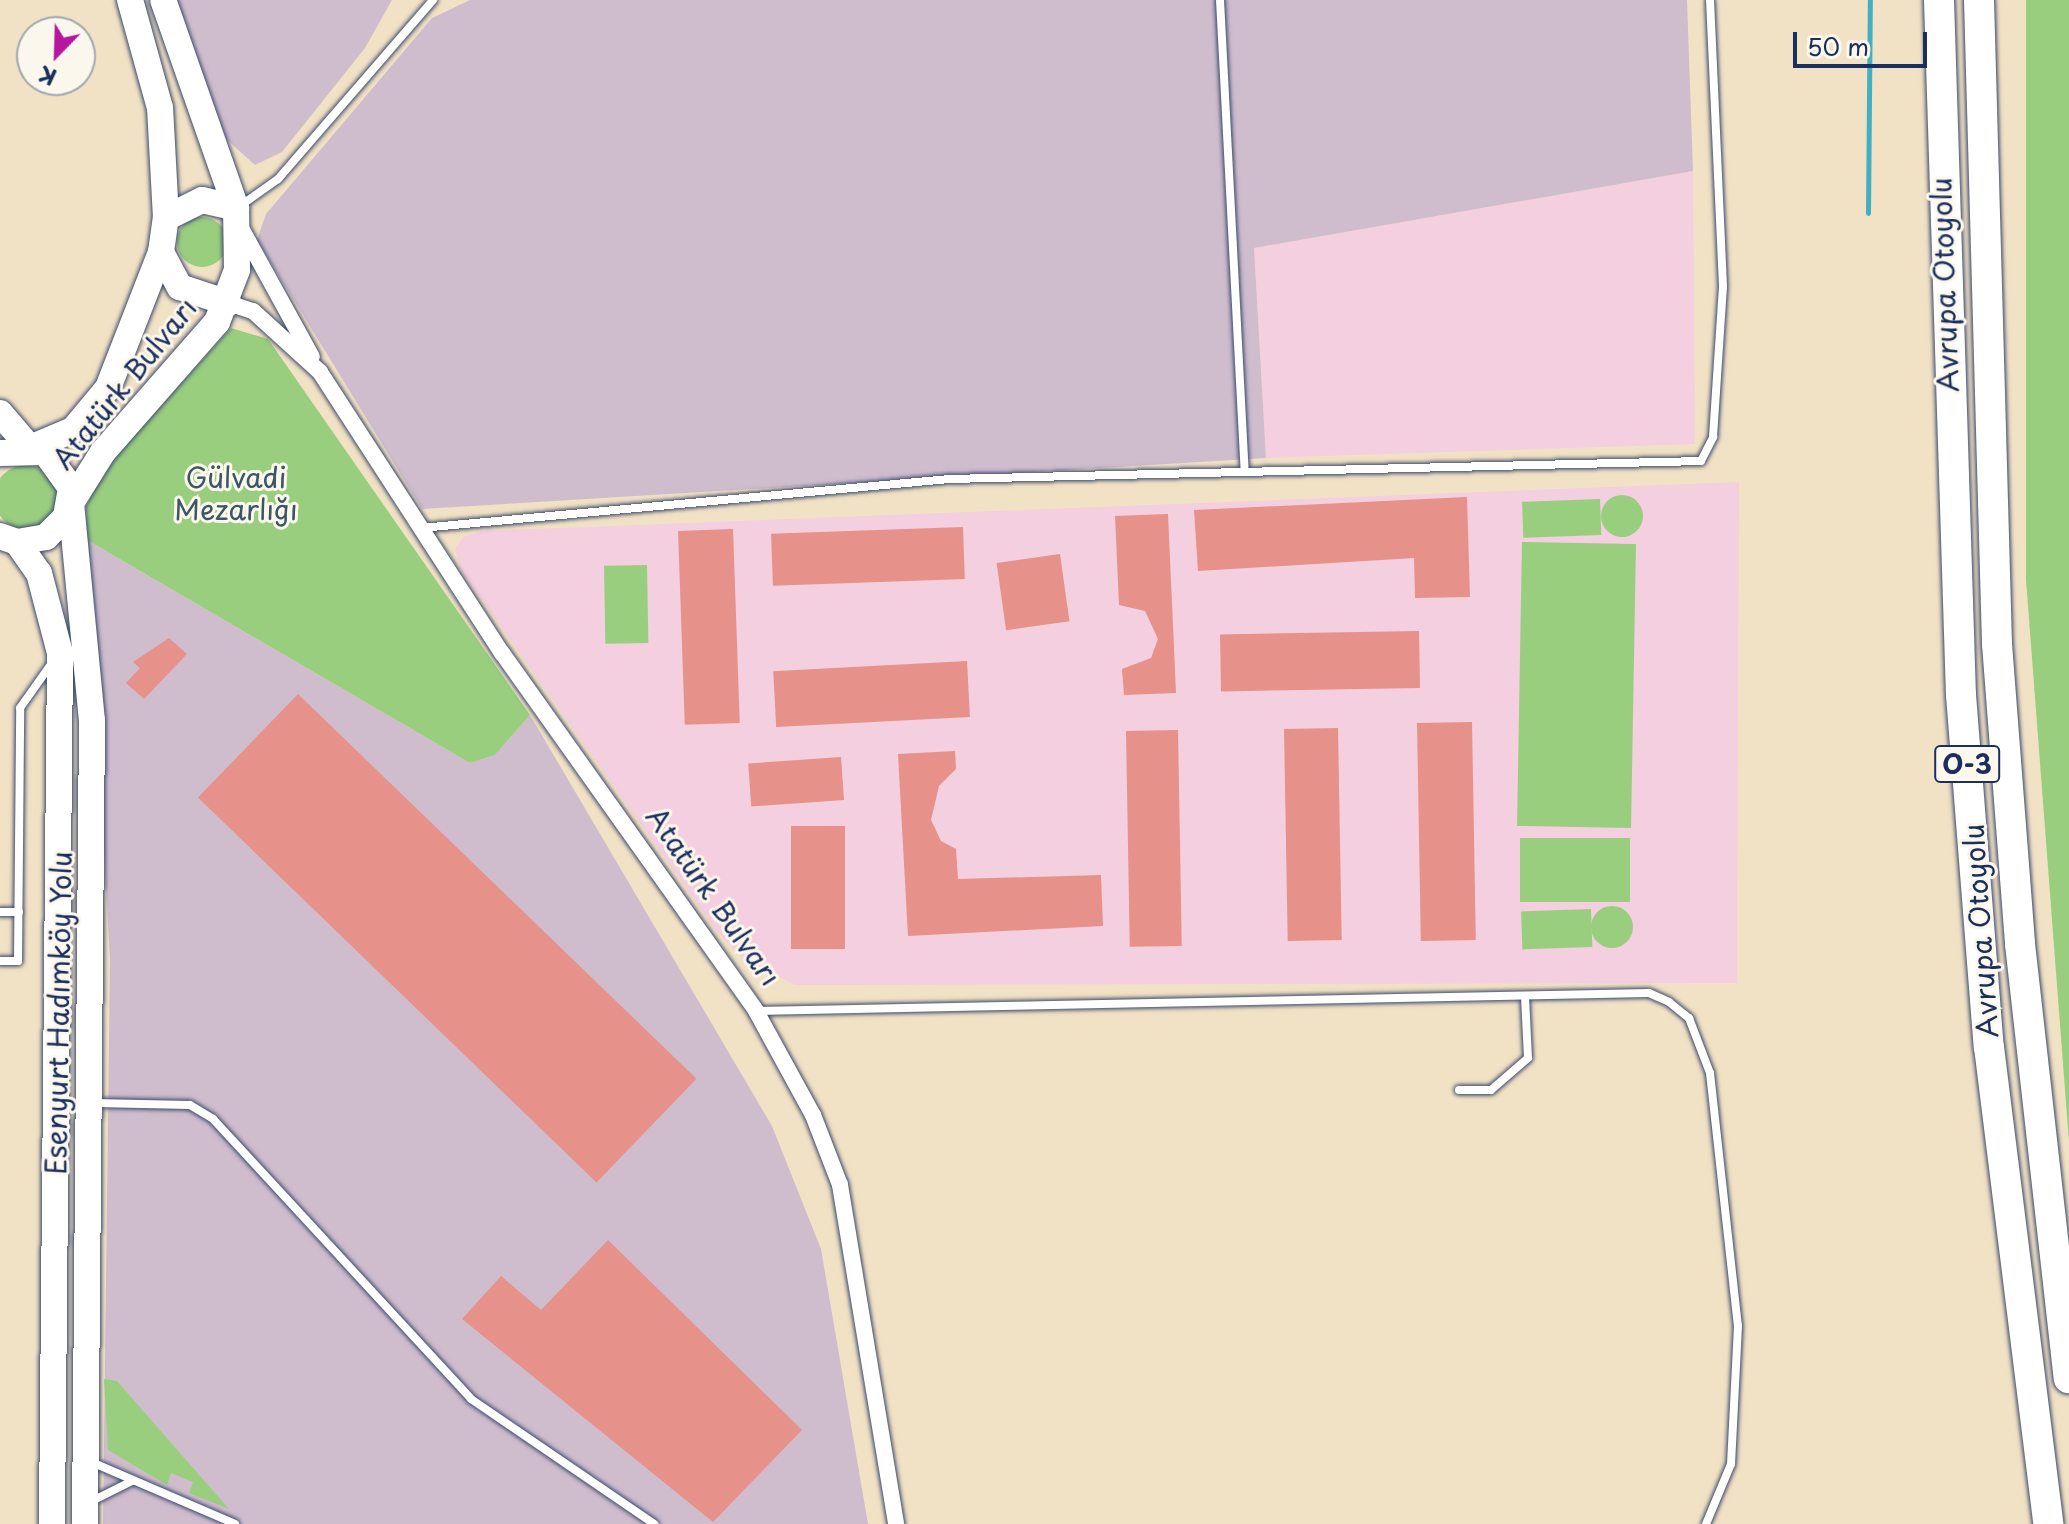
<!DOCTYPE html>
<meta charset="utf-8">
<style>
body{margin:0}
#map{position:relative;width:2069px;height:1524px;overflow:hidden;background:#f2e2c5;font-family:"Playpen Sans",sans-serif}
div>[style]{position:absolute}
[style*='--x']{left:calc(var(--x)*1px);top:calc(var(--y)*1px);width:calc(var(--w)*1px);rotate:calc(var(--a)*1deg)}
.built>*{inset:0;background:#f3cfdf}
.industrial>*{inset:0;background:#cfbdce}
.green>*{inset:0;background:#9ace7f;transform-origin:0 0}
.round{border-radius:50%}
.stream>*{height:5px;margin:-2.5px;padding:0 2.5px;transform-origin:2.5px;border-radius:2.5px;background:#43afc1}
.building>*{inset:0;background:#e69189;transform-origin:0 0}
.roads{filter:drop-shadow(0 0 2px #3b4a6d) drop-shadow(0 0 2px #3b4a6d)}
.service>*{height:8px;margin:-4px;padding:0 4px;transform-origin:4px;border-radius:4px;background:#fff}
.minor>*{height:16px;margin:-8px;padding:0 8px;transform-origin:8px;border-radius:8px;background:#fff}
.primary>*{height:26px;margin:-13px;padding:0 13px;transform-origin:13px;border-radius:13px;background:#fff}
.motorway>*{height:30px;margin:-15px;padding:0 15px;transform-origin:15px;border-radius:15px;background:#fff}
span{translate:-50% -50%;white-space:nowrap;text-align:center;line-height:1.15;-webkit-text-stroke:6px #fbf7ec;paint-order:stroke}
.shield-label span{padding:2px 6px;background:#fbf7ec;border:2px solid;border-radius:6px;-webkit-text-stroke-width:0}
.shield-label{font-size:26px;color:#1b2f5e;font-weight:700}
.street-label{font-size:28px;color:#1b2f5e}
.park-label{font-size:28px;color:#3b5766}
.north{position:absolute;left:16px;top:16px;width:80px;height:80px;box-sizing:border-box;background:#fbf7ec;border:2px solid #a1a7b3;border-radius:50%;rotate:203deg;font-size:22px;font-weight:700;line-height:32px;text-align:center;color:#1b2f5e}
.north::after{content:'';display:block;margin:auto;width:28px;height:36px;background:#b5179e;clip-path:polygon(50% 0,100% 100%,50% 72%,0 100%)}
.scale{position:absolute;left:1793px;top:32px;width:134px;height:36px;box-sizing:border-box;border:4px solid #1b2f5e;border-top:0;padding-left:10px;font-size:24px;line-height:28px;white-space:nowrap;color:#1b2f5e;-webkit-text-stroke:6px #fbf7ec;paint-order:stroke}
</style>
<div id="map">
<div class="built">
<div style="clip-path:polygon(1693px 171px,1695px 444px,1266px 458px,1254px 248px)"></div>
<div style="clip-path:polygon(1739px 482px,1737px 983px,795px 985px,743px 959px,715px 929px,461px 570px,455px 549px,463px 537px,481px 531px)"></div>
</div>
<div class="industrial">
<div style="clip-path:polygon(177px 0,392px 0,365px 48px,282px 152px,255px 165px,226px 139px)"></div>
<div style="clip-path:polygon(470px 0,1687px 0,1693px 171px,1254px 248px,1266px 458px,422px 509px,257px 240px,266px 214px,432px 18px)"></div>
<div style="clip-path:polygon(87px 540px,470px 763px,495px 755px,530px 715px,772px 1126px,821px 1249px,868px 1524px,103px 1524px,110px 960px)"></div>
</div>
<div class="green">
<div style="clip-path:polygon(2026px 0,2069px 0,2069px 1142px,2026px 580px)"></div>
<div class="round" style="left:177px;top:217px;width:50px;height:50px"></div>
<div style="clip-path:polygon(231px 328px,268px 339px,530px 715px,495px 755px,470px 763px,87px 540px,86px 507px,101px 473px)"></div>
<div class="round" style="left:-6px;top:465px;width:64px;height:64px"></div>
<div class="round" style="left:1601px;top:495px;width:42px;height:42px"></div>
<div style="left:1600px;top:499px;width:36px;height:78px;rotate:88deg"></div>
<div style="left:1522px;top:542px;width:114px;height:284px;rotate:1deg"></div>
<div style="left:647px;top:565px;width:78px;height:43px;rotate:89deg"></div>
<div style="left:1520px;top:838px;width:110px;height:64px"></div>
<div class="round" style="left:1591px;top:906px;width:42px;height:42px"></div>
<div style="left:1591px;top:909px;width:38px;height:70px;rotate:88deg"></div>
<div style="clip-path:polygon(104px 1379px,117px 1381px,229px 1509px,189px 1493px,193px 1482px,171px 1473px,167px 1485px,108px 1450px)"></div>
</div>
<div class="stream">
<div style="--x:1868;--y:213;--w:213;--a:-89.5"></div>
</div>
<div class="building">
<div style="clip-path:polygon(1467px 497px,1470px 597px,1415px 598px,1414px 558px,1198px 571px,1194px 510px)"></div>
<div style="clip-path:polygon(1168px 514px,1176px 693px,1124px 695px,1122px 669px,1151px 658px,1158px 639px,1145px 611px,1119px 605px,1115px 516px)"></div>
<div style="left:963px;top:527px;width:52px;height:192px;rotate:88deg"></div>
<div style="left:733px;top:529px;width:194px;height:55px;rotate:88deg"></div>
<div style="left:1060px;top:554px;width:68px;height:64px;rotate:82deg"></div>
<div style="left:1419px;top:631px;width:57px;height:199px;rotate:89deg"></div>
<div style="clip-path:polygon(169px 638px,187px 654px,144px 699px,126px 683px,140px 668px,133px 662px)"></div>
<div style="left:967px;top:661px;width:56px;height:194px;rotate:87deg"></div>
<div style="left:298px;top:694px;width:554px;height:144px;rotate:44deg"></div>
<div style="left:1472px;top:722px;width:218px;height:55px;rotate:89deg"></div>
<div style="left:1338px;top:728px;width:212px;height:54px;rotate:89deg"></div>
<div style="left:1178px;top:730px;width:216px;height:52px;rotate:89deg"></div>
<div style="clip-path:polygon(955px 751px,956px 769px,939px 786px,931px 820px,941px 841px,956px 849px,958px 879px,1101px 875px,1103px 926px,908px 936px,898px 754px)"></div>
<div style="left:841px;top:757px;width:43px;height:93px;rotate:86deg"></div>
<div style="left:845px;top:826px;width:123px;height:54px;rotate:90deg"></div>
<div style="clip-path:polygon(608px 1240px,802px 1430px,713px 1522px,462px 1319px,501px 1276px,541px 1310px)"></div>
</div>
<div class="roads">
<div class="service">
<div style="--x:1220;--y:0;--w:471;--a:87"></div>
<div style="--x:240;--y:206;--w:47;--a:-35.4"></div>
<div style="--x:278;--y:179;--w:237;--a:-49.1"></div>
<div style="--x:421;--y:528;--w:530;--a:-5.3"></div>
<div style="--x:949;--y:479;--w:752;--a:-1.37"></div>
<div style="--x:1701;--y:461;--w:27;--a:-63"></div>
<div style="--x:1713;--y:437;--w:151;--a:-86.2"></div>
<div style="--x:1723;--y:286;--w:286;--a:-92.6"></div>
<div style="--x:0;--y:912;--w:19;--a:0"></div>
<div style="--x:0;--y:961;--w:18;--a:0"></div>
<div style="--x:18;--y:961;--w:253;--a:-89.5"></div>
<div style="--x:20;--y:708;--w:55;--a:-54.6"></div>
<div style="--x:756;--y:1011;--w:893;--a:-1.15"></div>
<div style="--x:1649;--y:993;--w:22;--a:24"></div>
<div style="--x:1669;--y:1002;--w:26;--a:39"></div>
<div style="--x:1689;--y:1018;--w:59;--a:69.1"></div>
<div style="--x:1710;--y:1073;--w:255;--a:83.7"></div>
<div style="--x:1738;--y:1326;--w:138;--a:92.9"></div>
<div style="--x:1731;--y:1464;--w:65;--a:112.6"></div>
<div style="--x:1459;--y:1090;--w:32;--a:0"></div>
<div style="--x:1491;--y:1090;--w:49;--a:-40.9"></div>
<div style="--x:1528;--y:1058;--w:61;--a:-92.8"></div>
<div style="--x:94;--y:1103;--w:96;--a:1.2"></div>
<div style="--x:190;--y:1105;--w:27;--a:31"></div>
<div style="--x:213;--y:1119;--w:381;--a:47.3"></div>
<div style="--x:471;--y:1399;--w:222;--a:34.3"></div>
<div style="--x:89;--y:1461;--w:159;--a:23.3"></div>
<div style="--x:90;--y:1502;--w:47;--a:-26.6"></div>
</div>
<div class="minor">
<div style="--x:240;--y:226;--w:149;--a:61.2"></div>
<div style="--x:228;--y:303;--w:26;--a:18"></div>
<div style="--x:253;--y:311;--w:91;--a:42.3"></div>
<div style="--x:320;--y:372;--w:335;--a:57.1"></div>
<div style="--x:502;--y:653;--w:439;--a:54.6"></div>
<div style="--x:756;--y:1011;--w:119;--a:61.3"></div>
<div style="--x:813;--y:1115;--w:75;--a:68.9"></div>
<div style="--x:840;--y:1185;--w:344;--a:80.6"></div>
</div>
<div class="primary">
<div style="--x:166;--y:218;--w:40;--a:-26.6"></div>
<div style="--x:202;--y:200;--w:35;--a:13"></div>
<div style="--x:161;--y:252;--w:40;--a:62"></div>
<div style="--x:180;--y:287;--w:51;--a:18.4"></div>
<div style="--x:0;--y:413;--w:46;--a:49.4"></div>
<div style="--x:30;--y:448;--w:47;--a:-22.7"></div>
<div style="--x:73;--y:430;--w:55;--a:-50.2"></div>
<div style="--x:108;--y:388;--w:146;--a:-68.7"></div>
<div style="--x:161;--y:252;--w:34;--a:-82"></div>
<div style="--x:166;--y:218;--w:110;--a:-93.1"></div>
<div style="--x:160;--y:108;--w:112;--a:-105.5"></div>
<div style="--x:0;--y:453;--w:45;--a:-1.3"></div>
<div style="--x:45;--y:452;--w:44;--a:54.2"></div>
<div style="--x:71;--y:488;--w:29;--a:100"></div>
<div style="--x:66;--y:517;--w:28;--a:135"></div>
<div style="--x:46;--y:537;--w:29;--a:170"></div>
<div style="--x:17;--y:542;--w:18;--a:-161"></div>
<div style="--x:71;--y:503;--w:218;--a:84.5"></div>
<div style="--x:92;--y:720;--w:804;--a:90.5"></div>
<div style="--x:71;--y:503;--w:60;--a:-57.9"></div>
<div style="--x:103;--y:452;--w:173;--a:-48.8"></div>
<div style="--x:217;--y:322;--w:56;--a:-69"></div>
<div style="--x:237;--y:270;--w:62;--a:-90.9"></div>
<div style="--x:236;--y:208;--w:220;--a:-109.3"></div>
<div style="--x:17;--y:542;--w:38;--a:55"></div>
<div style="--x:39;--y:573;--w:83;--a:75.3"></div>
<div style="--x:60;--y:653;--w:871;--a:90.53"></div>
</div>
<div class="motorway">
<div style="--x:1939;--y:0;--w:695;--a:88.19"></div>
<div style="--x:1961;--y:695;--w:353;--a:85.5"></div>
<div style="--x:1989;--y:1047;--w:481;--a:82.9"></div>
<div style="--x:1979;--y:0;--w:644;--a:88.4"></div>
<div style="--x:1997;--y:644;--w:301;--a:85.6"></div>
<div style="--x:2020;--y:944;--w:437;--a:83.6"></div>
</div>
</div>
<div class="shield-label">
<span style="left:1967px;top:764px">O-3</span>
</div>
<div class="street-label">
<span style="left:1944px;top:285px;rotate:-92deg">Avrupa Otoyolu</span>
<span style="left:124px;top:383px;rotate:-51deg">Atatürk Bulvarı</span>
<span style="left:714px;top:896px;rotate:55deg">Atatürk Bulvarı</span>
<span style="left:1980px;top:931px;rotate:-94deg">Avrupa Otoyolu</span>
<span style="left:58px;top:1013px;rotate:-89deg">Esenyurt Hadımköy Yolu</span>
</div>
<div class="park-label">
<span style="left:236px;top:493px">Gülvadi<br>Mezarlığı</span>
</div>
<div class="north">K</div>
<div class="scale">50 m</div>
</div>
